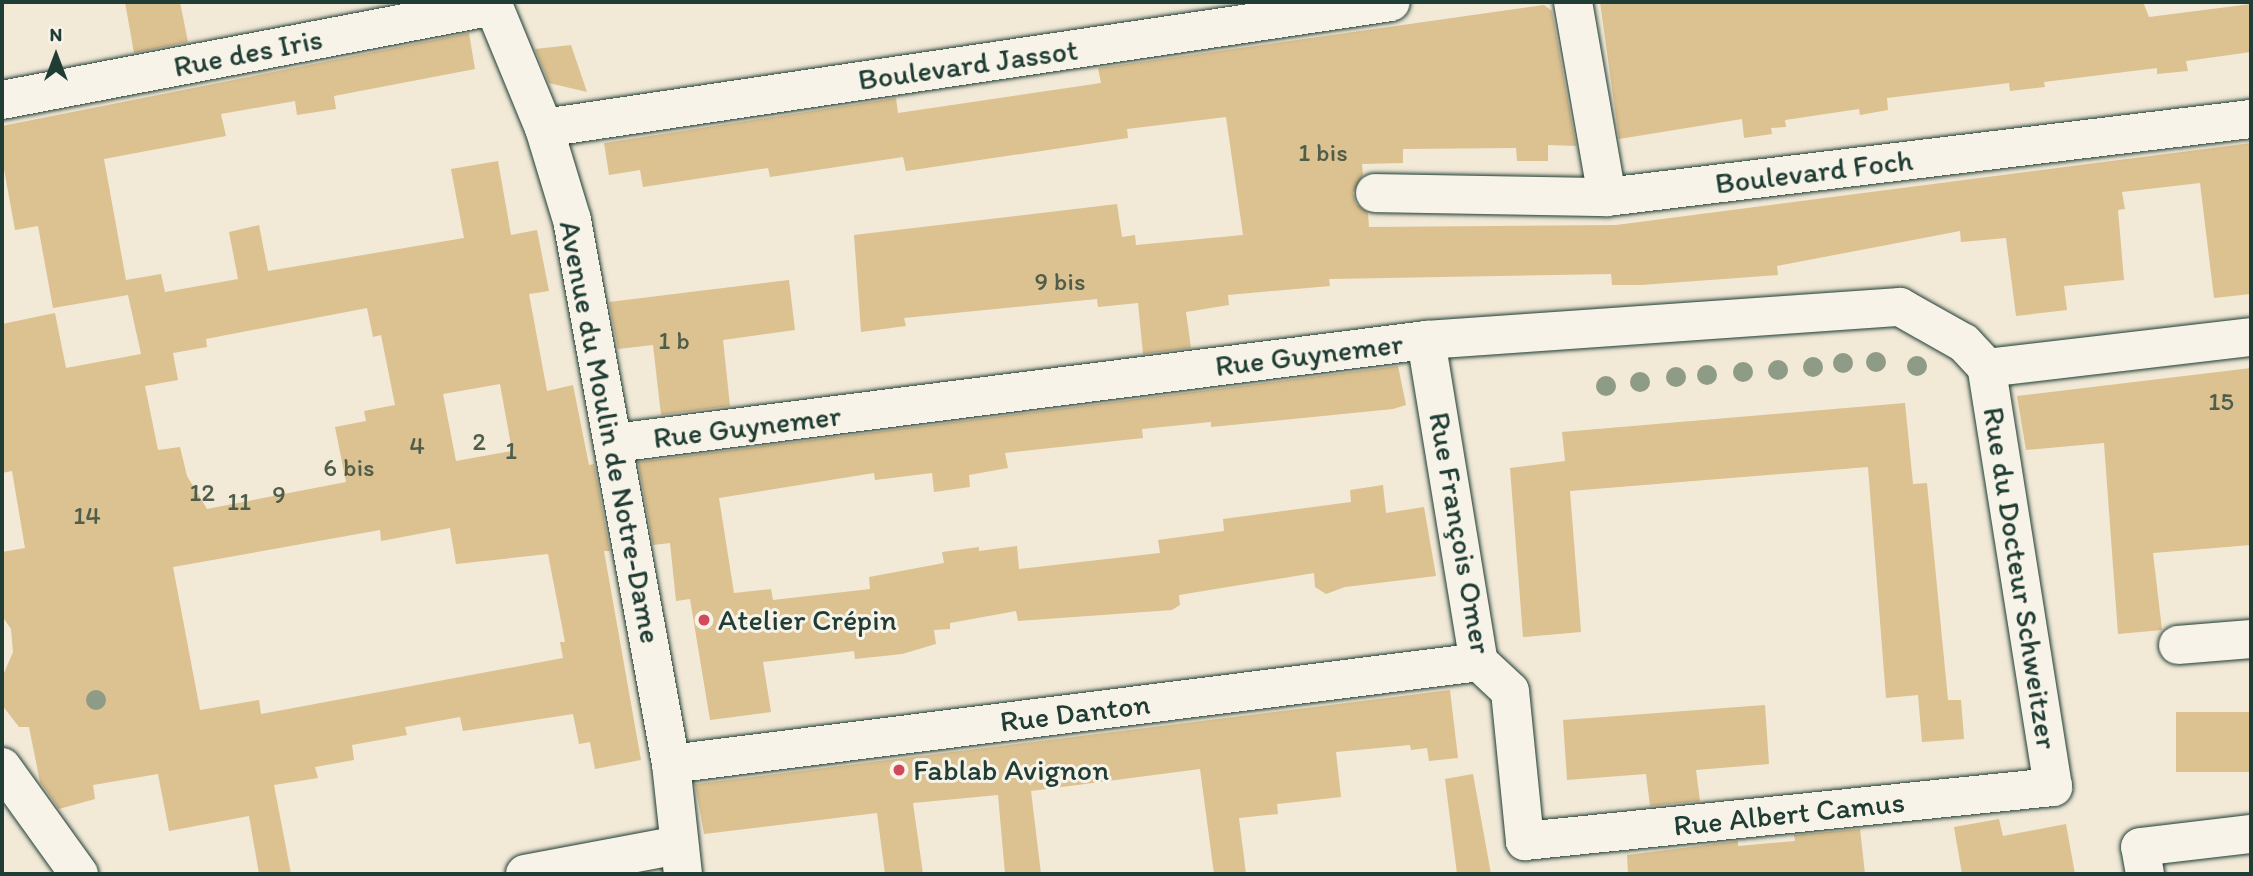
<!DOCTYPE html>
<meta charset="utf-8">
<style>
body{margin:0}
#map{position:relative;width:2253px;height:876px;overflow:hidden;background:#f2e9d7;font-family:Itim,sans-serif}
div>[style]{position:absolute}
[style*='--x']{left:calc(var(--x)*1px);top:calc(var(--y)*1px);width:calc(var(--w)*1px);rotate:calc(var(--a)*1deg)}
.building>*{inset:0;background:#dcc191;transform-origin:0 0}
.roads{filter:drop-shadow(0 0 2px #1f3d34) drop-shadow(0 0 2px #1f3d34)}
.minor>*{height:38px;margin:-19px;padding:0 19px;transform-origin:19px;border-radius:19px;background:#f7f3e8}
.trees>*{width:20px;height:20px;margin:-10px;border-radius:50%;background:#8e9b87}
.dots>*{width:19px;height:19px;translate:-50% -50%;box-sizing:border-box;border:4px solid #f7f3e8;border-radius:50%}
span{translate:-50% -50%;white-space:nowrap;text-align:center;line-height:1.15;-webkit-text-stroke:6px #f7f3e8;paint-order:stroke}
.number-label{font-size:26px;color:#4e5e4b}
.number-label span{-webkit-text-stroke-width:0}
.street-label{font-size:30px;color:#1f3d34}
.poi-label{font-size:30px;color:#1f3d34}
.left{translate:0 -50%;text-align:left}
.frame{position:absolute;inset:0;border:4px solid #1f3d34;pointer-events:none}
.north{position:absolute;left:21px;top:21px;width:70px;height:70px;-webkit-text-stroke:5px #f7f3e8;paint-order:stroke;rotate:0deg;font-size:19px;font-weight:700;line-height:28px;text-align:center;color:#1f3d34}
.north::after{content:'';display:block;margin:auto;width:24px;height:32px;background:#1f3d34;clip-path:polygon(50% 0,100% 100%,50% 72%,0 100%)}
</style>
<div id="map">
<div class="building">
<div style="clip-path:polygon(125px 2px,180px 2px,188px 42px,134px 53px)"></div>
<div style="clip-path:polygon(1600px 2px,2143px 2px,2149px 17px,2251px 4px,2251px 52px,2186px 61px,2188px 71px,2157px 74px,2157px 68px,2044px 82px,2045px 87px,2010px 91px,2009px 83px,1887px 98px,1888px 110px,1860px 115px,1859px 109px,1785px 120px,1786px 127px,1771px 128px,1772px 134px,1744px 138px,1742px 119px,1619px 139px)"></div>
<div style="clip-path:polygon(1544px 5px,1552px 11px,1576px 146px,1548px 145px,1548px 161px,1517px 161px,1516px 148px,1403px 149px,1403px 163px,1362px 164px,1363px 175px,1353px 193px,1356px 204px,1368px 213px,1369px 227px,1616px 225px,2251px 143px,2251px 294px,2214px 298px,2200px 183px,2122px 192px,2125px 209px,2118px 210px,2124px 280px,2064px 286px,2067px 310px,2016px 316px,2006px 238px,1961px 242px,1960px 231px,1777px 266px,1778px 275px,1641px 285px,1612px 285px,1611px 274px,1329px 279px,1330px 286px,1228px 295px,1229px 305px,1186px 312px,1191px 348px,1143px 354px,1138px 303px,1098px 307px,1097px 299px,904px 318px,906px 326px,861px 332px,854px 235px,1117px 204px,1122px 237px,1135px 235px,1136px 245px,1243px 235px,1226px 117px,1127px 129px,1128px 138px,906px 171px,903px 157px,770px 177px,768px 168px,643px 187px,640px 170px,609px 175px,604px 143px,896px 98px,898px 113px,1101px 83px,1098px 68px)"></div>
<div style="clip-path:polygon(evenodd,469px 33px,475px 69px,334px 96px,336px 109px,297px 115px,295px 101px,221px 114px,226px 136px,104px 159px,126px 280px,161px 274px,165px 292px,238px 279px,229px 232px,259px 225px,268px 271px,464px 238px,451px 169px,498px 161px,511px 235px,537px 230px,549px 291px,529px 294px,547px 391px,573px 385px,589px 465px,594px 464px,610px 551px,604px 551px,641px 760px,595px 769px,590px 742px,579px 744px,573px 714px,463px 731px,460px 717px,405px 727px,407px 735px,352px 745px,354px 760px,315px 767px,318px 778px,274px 785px,291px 874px,259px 874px,249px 816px,169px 831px,158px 774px,93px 785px,95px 799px,59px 809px,40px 782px,29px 727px,19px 727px,2px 705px,2px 678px,13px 652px,11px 629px,2px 616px,2px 552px,25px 548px,12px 471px,2px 473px,2px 324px,55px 313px,66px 368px,141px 354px,128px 295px,53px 308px,38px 226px,15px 230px,2px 158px,2px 126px,469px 33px,367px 308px,373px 337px,381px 335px,395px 405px,364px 411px,366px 421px,335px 427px,346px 482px,207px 509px,187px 476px,180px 447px,158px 450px,145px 386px,178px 380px,173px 353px,207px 347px,206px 339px,367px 308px,469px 33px,500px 384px,512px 451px,456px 461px,443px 394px,500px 384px,469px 33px,450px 528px,456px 564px,548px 554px,565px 642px,560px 642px,563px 658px,261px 714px,259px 700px,200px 710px,173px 567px,380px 530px,381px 541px,450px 528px)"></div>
<div style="clip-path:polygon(571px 45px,587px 92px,549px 83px,535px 49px)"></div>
<div style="clip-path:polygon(789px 280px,795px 330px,723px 340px,730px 406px,661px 415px,653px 345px,618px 349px,609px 302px)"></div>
<div style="clip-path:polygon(1398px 366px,1406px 405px,1393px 409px,1211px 427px,1211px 422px,1142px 429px,1143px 438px,1005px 453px,1008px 468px,969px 475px,970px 487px,934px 492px,932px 473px,875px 480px,874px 473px,719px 498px,734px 593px,771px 589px,773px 600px,870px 589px,869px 577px,944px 563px,942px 552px,979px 547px,979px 551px,1017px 546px,1019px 569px,1160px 553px,1158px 540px,1224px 531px,1223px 519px,1351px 502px,1350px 490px,1383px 485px,1386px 513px,1424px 507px,1436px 576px,1345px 587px,1326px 594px,1315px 587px,1314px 573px,1179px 595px,1180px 605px,1172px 610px,1018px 621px,1016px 611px,950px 623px,950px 629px,934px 630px,936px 644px,902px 654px,855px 659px,854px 651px,763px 662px,771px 712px,710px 720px,690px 599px,676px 601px,670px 543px,653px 545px,638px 462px)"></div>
<div style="clip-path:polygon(2251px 368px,2251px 545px,2153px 553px,2162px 630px,2118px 634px,2104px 443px,2026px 450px,2017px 396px)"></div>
<div style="clip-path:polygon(1905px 403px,1913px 484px,1927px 483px,1948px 700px,1961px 700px,1964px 739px,1922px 742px,1918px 695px,1886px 698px,1868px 467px,1570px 491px,1581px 632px,1523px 637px,1510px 468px,1565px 461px,1562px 432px)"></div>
<div style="clip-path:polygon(1450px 690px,1458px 758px,1429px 761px,1427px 748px,1411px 750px,1410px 745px,1336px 752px,1341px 797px,1277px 804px,1278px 814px,1239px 818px,1246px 874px,1214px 874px,1200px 769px,1031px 791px,1041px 874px,1005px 874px,998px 795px,913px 803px,923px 874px,885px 874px,877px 813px,704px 834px,695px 784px)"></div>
<div style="clip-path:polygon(1765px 705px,1769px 764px,1696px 770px,1700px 801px,1650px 806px,1646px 774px,1567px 780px,1563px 720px)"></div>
<div style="left:2251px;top:712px;width:60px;height:75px;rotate:90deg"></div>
<div style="clip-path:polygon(1473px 774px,1491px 874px,1457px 874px,1445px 779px)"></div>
<div style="clip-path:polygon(1999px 819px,2003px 836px,2066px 824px,2075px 874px,1962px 874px,1954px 827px)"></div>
<div style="clip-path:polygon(1860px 829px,1865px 874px,1628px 874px,1627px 855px,1738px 841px,1738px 846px,1795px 841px,1794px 835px)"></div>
</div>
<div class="roads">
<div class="minor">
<div style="--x:492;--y:2;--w:136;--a:67.6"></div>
<div style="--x:544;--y:128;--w:96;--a:73.1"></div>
<div style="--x:572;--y:220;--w:553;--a:79.69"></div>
<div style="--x:671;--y:764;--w:111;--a:83.8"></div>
<div style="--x:1573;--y:2;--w:198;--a:80.1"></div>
<div style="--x:2;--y:100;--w:501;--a:-10.82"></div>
<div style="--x:544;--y:128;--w:856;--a:-8.46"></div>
<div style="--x:1375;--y:193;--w:232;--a:1"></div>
<div style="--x:1607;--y:197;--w:649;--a:-6.91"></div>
<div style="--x:1426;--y:340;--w:326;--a:80.7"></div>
<div style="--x:1479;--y:662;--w:42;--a:43.1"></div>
<div style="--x:1510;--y:691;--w:151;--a:84.3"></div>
<div style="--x:1525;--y:841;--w:531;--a:-5.84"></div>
<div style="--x:2053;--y:787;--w:424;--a:-99"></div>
<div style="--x:1987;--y:368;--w:266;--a:-6.7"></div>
<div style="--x:615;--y:443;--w:818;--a:-7.24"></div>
<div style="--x:1426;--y:340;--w:475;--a:-4"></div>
<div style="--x:1900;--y:307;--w:73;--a:29.4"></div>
<div style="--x:1964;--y:343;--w:34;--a:47"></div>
<div style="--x:2178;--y:645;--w:73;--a:-4.7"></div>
<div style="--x:671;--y:764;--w:814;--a:-7.19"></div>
<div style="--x:2;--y:767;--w:132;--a:54.3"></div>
<div style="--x:525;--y:874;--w:157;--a:-10.7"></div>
<div style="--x:2145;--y:874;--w:27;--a:-100"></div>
<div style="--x:2140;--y:847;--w:112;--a:-6.7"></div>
</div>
</div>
<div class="trees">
<div style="left:1876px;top:362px"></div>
<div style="left:1843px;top:363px"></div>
<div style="left:1917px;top:366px"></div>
<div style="left:1813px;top:367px"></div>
<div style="left:1778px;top:370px"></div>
<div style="left:1743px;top:372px"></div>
<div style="left:1707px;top:375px"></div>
<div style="left:1676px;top:377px"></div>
<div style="left:1640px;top:382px"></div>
<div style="left:1606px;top:386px"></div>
<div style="left:96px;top:700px"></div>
</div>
<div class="dots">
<div style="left:704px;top:620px;background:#d1495b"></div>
<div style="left:899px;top:770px;background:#d1495b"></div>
</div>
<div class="number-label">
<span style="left:1323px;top:153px">1 bis</span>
<span style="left:1060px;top:282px">9 bis</span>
<span style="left:674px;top:341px">1 b</span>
<span style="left:2221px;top:402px">15</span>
<span style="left:479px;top:442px">2</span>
<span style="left:417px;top:446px">4</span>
<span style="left:511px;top:451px">1</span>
<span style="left:349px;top:468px">6 bis</span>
<span style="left:202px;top:493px">12</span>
<span style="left:279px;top:495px">9</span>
<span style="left:239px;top:502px">11</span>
<span style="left:87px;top:516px">14</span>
</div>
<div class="street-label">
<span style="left:248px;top:53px;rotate:-11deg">Rue des Iris</span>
<span style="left:968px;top:65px;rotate:-8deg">Boulevard Jassot</span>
<span style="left:1814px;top:172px;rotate:-7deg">Boulevard Foch</span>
<span style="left:1309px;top:355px;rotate:-7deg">Rue Guynemer</span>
<span style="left:747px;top:427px;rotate:-7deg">Rue Guynemer</span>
<span style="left:610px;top:432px;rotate:79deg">Avenue du Moulin de Notre-Dame</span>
<span style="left:1460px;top:533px;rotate:80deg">Rue François Omer</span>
<span style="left:2020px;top:578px;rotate:81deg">Rue du Docteur Schweitzer</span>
<span style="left:1075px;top:713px;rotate:-7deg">Rue Danton</span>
<span style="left:1789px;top:814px;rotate:-6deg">Rue Albert Camus</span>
</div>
<div class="poi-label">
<span class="left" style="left:718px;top:620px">Atelier Crépin</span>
<span class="left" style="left:913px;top:770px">Fablab Avignon</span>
</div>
<div class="frame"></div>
<div class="north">N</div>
</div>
